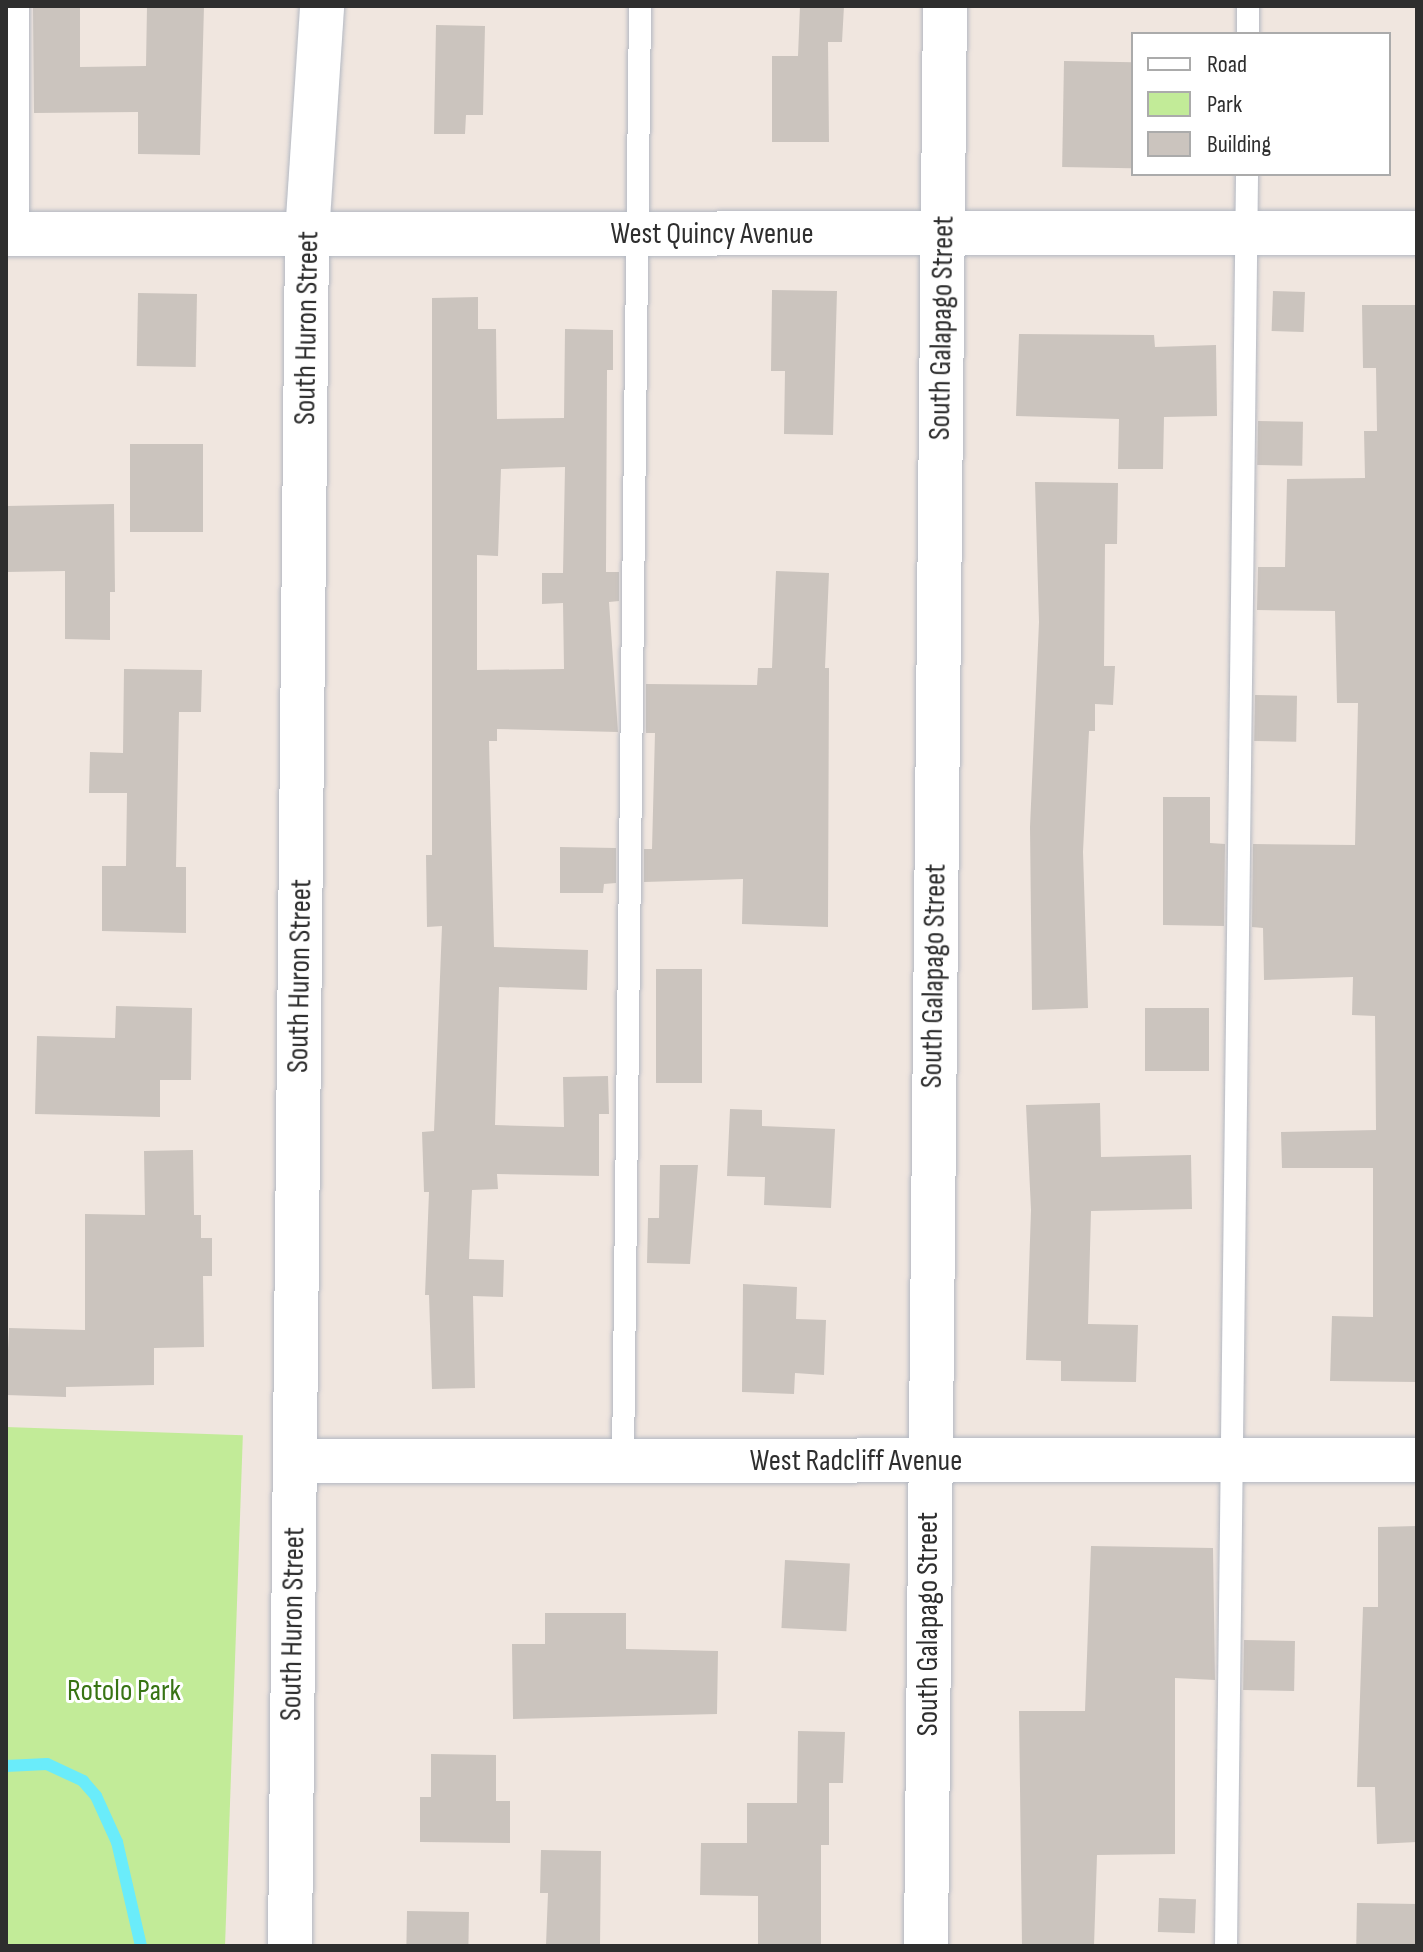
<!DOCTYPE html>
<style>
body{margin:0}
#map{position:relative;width:1423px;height:1952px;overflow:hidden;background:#f0e6df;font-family:"Sofia Sans Condensed",sans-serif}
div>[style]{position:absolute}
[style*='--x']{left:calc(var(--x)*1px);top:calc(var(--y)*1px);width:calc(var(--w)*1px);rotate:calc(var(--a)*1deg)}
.green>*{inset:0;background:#c2eb98;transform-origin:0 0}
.stream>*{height:12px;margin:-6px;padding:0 6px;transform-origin:6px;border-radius:6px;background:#6aecfa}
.building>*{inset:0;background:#cbc4be;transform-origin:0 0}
.roads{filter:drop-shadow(0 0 2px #b3b8c2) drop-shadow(0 0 2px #b3b8c2)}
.lane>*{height:22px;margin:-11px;padding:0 11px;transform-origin:11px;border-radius:11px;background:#fff}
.street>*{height:44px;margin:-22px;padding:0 22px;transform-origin:22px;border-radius:22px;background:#fff}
.secondary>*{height:44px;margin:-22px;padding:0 22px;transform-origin:22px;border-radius:22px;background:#fff}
span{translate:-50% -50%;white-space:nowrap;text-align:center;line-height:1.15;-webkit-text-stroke:6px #fff;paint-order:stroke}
.street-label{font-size:30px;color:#2e2e2e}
.park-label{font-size:30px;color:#387414}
.frame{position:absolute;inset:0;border:8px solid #2e2e2e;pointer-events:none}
.legend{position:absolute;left:1131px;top:32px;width:260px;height:144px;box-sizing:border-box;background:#fff;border:2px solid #ababab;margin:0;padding:10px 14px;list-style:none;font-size:24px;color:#2e2e2e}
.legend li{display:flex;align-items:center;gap:16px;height:40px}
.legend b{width:40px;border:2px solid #ababab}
</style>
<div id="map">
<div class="green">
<div style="left:6px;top:1427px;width:237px;height:519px;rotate:2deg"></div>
</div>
<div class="stream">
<div style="--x:6;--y:1766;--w:41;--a:-2.8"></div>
<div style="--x:47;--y:1764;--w:40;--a:25"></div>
<div style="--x:83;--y:1781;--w:20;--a:49"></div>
<div style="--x:96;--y:1796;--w:51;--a:65.5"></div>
<div style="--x:117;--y:1842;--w:107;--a:77"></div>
</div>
<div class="building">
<div style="clip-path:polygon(33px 6px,80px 6px,80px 67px,146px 66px,147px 6px,204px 6px,200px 155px,138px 154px,138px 112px,34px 113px)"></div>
<div style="clip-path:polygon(800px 6px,844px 6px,842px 42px,828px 42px,829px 142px,772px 142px,772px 56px,798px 56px)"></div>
<div style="clip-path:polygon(436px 25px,485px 26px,483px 115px,466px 115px,465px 134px,434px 134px)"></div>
<div style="left:1064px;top:61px;width:69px;height:106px;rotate:1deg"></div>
<div style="clip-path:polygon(772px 290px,837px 291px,833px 435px,784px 434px,785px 371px,771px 371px)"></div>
<div style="left:1273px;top:291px;width:32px;height:40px;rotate:2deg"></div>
<div style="left:138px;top:293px;width:59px;height:73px;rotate:1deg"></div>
<div style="clip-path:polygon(evenodd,478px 297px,478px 329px,496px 329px,497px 419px,564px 418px,565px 329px,613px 330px,613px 370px,607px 370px,606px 572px,619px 572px,619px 601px,609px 602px,618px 732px,497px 729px,497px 741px,489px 741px,494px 947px,588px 950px,587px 990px,499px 987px,495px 1125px,564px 1127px,563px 1077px,608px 1076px,609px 1114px,599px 1114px,599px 1176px,497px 1174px,498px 1189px,472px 1190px,469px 1259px,504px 1260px,503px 1297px,473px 1296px,475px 1388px,432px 1389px,429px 1295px,425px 1295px,429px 1192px,424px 1192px,422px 1132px,434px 1131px,442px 926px,427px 927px,426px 855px,432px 855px,432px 298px,478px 297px,565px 467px,563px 573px,542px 573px,542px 604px,563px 603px,564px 669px,477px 670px,477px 555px,498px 556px,501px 469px,565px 467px)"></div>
<div style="clip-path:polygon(1362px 305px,1417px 305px,1417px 1382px,1330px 1381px,1332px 1316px,1373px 1317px,1373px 1168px,1282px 1168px,1281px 1132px,1376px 1130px,1375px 1016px,1352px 1015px,1353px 977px,1264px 980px,1263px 928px,1252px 927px,1253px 844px,1355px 845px,1358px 703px,1337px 703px,1335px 611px,1257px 610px,1258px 567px,1285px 567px,1287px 479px,1365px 478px,1364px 431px,1377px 431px,1376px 368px,1363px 368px)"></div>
<div style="clip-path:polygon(1019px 334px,1154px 335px,1155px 347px,1216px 345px,1217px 416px,1164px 417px,1163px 469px,1118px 469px,1119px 419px,1016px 416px)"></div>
<div style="left:1258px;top:421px;width:45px;height:44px;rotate:1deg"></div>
<div style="left:130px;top:444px;width:73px;height:88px"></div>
<div style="clip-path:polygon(1035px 482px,1118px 483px,1117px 544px,1105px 544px,1104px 666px,1115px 666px,1113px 705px,1095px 704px,1095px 731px,1089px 731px,1083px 852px,1088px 1008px,1032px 1010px,1030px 827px,1039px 622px)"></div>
<div style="clip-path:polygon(114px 504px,115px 592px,110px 592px,110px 640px,65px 639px,65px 571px,6px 572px,6px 506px)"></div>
<div style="clip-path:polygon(776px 571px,829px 573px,825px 668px,829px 668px,828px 927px,742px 924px,743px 879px,644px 882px,644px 849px,652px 849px,655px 733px,646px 733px,646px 684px,757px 685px,758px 668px,772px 668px)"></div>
<div style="clip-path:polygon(124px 669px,202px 670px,201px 712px,179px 712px,176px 867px,186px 867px,186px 933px,102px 931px,102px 866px,126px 866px,127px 793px,89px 793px,90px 752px,123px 753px)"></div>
<div style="left:1255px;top:695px;width:42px;height:46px;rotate:1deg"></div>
<div style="clip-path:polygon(1163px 797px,1210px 797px,1210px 843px,1225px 844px,1224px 926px,1163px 925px)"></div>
<div style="clip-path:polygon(560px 847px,616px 848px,616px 883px,604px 884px,603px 893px,560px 893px)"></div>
<div style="left:656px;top:969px;width:46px;height:114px"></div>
<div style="clip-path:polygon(116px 1006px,192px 1008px,191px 1080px,160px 1080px,160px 1117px,35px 1114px,37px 1036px,115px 1038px)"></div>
<div style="left:1145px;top:1008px;width:64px;height:63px"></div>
<div style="clip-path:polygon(1100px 1103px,1101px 1157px,1191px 1155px,1192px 1209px,1091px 1211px,1088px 1324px,1138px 1325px,1136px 1382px,1061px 1381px,1061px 1361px,1026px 1360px,1031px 1210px,1026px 1105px)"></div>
<div style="clip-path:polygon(730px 1109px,762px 1110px,762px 1126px,835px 1129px,831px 1208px,764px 1205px,765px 1177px,727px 1176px)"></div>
<div style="clip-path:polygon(193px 1150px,194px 1215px,201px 1215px,201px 1238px,212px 1238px,212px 1276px,203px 1276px,204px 1347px,154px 1348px,154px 1385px,66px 1387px,66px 1397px,6px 1395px,9px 1328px,85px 1330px,85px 1214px,145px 1215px,144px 1151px)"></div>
<div style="clip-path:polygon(660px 1165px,698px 1165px,690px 1264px,647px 1263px,648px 1218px,659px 1218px)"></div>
<div style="clip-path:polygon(743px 1284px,797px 1287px,796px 1319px,826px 1320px,824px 1375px,795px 1373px,794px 1394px,742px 1392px)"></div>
<div style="clip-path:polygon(1417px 1526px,1417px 1842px,1377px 1844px,1375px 1787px,1357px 1787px,1363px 1607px,1378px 1607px,1378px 1527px)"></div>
<div style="clip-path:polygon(1091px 1546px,1213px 1548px,1215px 1680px,1175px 1678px,1175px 1854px,1097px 1855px,1094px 1946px,1022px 1946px,1019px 1711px,1085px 1711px)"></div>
<div style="left:785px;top:1560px;width:65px;height:68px;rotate:3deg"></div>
<div style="clip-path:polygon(545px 1613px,626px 1613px,626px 1649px,718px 1651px,717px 1714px,513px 1719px,512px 1644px,545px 1644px)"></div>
<div style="left:1244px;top:1640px;width:51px;height:50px;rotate:1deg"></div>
<div style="clip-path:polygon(798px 1731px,845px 1732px,843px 1783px,829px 1783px,829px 1845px,821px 1845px,821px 1946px,758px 1946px,758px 1896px,700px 1895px,701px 1843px,747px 1843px,747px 1803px,797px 1803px)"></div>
<div style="clip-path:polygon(431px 1754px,496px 1755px,496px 1801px,510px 1801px,510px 1843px,420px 1842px,420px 1797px,431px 1797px)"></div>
<div style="clip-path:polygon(541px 1850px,601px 1851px,600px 1946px,546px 1945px,548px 1893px,540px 1893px)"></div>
<div style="left:1159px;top:1898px;width:37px;height:34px;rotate:2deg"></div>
<div style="left:1357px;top:1903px;width:60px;height:43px;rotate:1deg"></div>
<div style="left:407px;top:1911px;width:62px;height:35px;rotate:1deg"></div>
</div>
<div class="roads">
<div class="lane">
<div style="--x:1248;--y:34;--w:28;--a:-90"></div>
<div style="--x:623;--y:1461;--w:1455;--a:-89.33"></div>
<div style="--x:1226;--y:1946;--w:1772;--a:-89.32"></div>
</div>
<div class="street">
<div style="--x:7;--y:234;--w:228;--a:-90"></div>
<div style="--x:295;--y:1461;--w:1122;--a:-0.05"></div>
<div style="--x:290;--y:1946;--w:1712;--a:-89.43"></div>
<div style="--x:307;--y:234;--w:228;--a:-86.2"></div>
<div style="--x:926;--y:1946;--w:1940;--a:-89.44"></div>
</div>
<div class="secondary">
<div style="--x:6;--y:234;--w:1411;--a:-0.04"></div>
</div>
</div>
<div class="street-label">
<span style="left:712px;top:234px">West Quincy Avenue</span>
<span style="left:307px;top:328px;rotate:-89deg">South Huron Street</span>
<span style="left:942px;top:328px;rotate:-89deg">South Galapago Street</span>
<span style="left:300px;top:976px;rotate:-89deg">South Huron Street</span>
<span style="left:934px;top:976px;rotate:-89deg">South Galapago Street</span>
<span style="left:856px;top:1461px">West Radcliff Avenue</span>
<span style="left:293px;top:1624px;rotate:-89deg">South Huron Street</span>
<span style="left:928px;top:1624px;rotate:-90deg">South Galapago Street</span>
</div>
<div class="park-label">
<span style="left:124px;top:1691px">Rotolo Park</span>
</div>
<div class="frame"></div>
<ul class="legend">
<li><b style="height:10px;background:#fff"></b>Road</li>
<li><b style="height:22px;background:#c2eb98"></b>Park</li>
<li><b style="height:22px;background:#cbc4be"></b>Building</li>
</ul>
</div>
